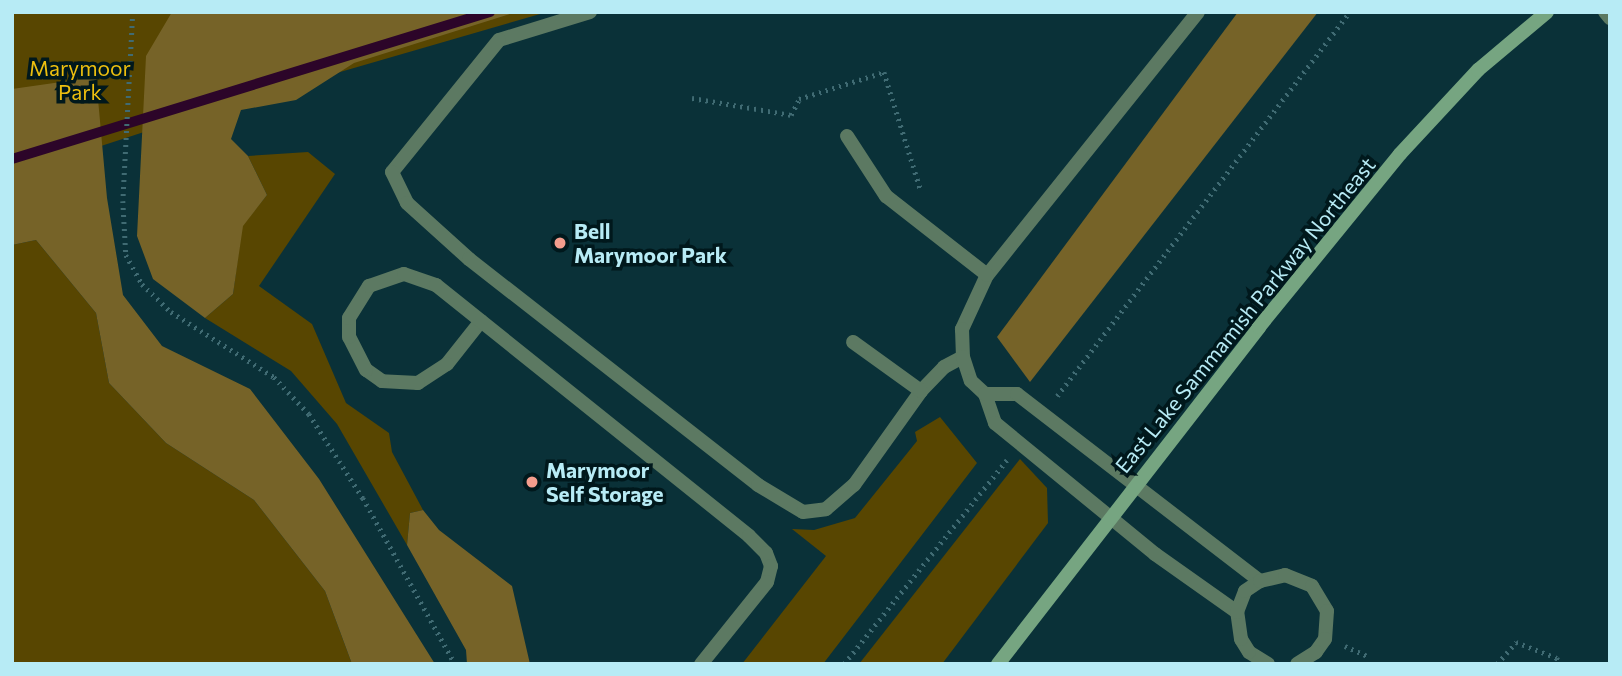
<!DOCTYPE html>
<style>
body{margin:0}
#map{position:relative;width:1622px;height:676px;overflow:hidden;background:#0a3138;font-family:Commissioner,sans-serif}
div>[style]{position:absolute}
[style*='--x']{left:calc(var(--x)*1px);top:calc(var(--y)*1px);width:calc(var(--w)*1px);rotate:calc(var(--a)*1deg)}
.green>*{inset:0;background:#584601}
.forest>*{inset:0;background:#766328}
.stream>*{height:10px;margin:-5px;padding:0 5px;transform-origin:5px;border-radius:5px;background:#2c0529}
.path>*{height:4.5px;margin-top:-2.25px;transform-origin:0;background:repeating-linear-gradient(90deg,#406b73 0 2px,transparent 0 7px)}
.service>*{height:14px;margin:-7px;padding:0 7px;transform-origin:7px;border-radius:7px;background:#5c7962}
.secondary>*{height:14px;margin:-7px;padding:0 7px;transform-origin:7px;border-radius:7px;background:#76a581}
.dots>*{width:19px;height:19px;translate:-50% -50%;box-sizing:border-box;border:4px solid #00181c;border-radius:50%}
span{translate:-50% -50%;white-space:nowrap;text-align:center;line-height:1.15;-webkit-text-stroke:7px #00181c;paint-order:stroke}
.park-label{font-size:21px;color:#ecbf0f}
.poi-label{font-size:21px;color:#b7ebf5;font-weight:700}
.left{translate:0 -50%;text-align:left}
.street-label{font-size:21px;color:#b7ebf5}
.frame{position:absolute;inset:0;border:14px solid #b7ebf5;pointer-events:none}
</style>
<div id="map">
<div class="green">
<div style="clip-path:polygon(12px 12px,547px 12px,230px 104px,12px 175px)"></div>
<div style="clip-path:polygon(308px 152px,335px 174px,259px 286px,312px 324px,346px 403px,389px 433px,392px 452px,423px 510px,410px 513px,407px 545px,337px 424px,291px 371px,205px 318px,233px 294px,242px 226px,267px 195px,248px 156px)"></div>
<div style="clip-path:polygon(36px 240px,96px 313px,109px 383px,166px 443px,254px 500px,325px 591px,352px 664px,12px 664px,12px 245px)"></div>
<div style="clip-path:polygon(940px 417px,977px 463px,823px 664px,742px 664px,826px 556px,792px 529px,814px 530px,855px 518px,917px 441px,915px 432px)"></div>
<div style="clip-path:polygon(1020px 459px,1047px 488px,1048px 523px,942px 664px,859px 664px)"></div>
</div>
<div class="forest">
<div style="clip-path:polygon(172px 12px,516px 12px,354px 63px,296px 100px,241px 110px,231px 139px,248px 156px,267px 195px,243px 226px,233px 294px,205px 318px,153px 279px,137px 236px,146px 56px)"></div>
<div style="clip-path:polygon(1238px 12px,1318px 12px,1030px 382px,997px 337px)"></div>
<div style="clip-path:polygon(96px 77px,107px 198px,123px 295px,162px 346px,250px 389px,319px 479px,435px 664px,352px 664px,325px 591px,254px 500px,166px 443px,109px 383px,96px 313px,36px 240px,12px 245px,12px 89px)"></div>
<div style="clip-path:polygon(423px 510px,439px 530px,512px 586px,530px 664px,467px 664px,466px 650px,407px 545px,410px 513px)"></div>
</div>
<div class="stream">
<div style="--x:12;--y:159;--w:500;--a:-17.09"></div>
</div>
<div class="path">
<div style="--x:133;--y:12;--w:189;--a:93"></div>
<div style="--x:123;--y:201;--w:54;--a:86.8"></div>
<div style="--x:126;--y:255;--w:33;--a:61"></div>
<div style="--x:142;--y:284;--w:40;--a:44"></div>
<div style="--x:171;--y:312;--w:122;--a:32.3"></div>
<div style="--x:274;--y:377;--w:51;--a:46.6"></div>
<div style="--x:309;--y:414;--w:100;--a:57.3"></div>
<div style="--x:363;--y:498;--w:190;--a:61"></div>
<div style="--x:692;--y:98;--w:100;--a:9.7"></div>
<div style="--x:791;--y:115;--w:18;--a:-63"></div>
<div style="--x:799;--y:99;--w:89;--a:-17.6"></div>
<div style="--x:884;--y:72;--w:125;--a:72.7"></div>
<div style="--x:1057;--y:396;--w:483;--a:-52.7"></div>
<div style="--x:1345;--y:646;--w:24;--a:24"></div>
<div style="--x:844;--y:664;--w:261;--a:-51.4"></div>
<div style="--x:1497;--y:664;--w:29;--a:-49"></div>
<div style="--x:1516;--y:642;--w:44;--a:21.3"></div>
<div style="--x:1557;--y:658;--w:7;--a:63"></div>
</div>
<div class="service">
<div style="--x:590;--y:12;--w:95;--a:162.9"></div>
<div style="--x:499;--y:40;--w:170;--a:129"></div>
<div style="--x:392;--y:172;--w:34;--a:64"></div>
<div style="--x:407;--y:203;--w:84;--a:42.1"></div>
<div style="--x:469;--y:259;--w:367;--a:38"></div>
<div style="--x:758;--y:485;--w:52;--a:31"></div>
<div style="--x:803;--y:512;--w:23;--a:-7"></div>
<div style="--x:826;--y:509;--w:37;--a:-41"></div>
<div style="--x:854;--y:485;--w:115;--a:-54.5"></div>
<div style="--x:921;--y:391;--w:33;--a:-46"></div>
<div style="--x:944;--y:367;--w:21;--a:-28"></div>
<div style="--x:1198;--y:12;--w:337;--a:128.7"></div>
<div style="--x:987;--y:275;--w:60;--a:114.8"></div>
<div style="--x:962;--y:329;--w:28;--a:88"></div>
<div style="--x:963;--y:357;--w:25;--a:72"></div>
<div style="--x:971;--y:381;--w:19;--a:43"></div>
<div style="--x:985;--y:394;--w:31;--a:71"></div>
<div style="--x:995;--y:423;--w:207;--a:39.3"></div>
<div style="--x:1155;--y:554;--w:100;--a:35.3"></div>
<div style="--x:1605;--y:12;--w:8;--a:50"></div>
<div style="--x:847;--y:136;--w:72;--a:57"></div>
<div style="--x:886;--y:196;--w:128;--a:38"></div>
<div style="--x:481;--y:321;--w:55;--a:128.3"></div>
<div style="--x:447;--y:364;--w:35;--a:147"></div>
<div style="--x:418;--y:383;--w:36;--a:-177"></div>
<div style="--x:382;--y:381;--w:19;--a:-145"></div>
<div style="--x:366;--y:370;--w:37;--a:-117"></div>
<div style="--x:349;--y:337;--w:19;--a:-90"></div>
<div style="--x:349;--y:318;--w:38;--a:-58"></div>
<div style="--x:369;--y:286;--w:37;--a:-19"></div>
<div style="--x:404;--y:274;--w:34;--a:19"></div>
<div style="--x:436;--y:285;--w:401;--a:38.7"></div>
<div style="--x:749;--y:536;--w:24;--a:45"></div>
<div style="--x:766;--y:553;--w:14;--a:69"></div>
<div style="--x:771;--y:566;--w:16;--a:104"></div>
<div style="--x:767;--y:582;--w:105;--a:128.8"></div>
<div style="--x:853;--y:342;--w:84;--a:35.8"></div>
<div style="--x:985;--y:394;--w:32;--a:0"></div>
<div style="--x:1017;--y:394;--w:307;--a:37.6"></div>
<div style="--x:1268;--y:664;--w:22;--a:-148"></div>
<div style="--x:1249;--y:652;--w:15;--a:-122"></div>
<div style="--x:1241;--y:639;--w:27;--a:-98"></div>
<div style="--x:1237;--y:612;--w:22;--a:-69"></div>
<div style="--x:1245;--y:591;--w:18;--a:-34"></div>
<div style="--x:1260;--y:581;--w:26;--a:-13"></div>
<div style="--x:1285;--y:575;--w:29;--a:22"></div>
<div style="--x:1312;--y:586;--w:29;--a:59"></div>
<div style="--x:1327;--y:611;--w:28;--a:94"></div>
<div style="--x:1325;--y:639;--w:16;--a:125"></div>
<div style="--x:1316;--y:652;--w:22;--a:148"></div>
</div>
<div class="secondary">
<div style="--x:998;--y:664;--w:426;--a:-52.2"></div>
<div style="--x:1259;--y:327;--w:223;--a:-50.8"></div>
<div style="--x:1400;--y:154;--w:115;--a:-47.1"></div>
<div style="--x:1478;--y:70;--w:90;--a:-40"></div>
</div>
<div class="dots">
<div style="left:560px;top:243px;background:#f49d8d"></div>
<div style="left:532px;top:482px;background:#f49d8d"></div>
</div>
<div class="park-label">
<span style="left:80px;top:80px">Marymoor<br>Park</span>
</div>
<div class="poi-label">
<span class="left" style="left:574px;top:243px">Bell<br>Marymoor Park</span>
<span class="left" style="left:546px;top:482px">Marymoor<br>Self Storage</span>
</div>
<div class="street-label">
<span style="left:1245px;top:315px;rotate:-51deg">East Lake Sammamish Parkway Northeast</span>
</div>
<div class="frame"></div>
</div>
